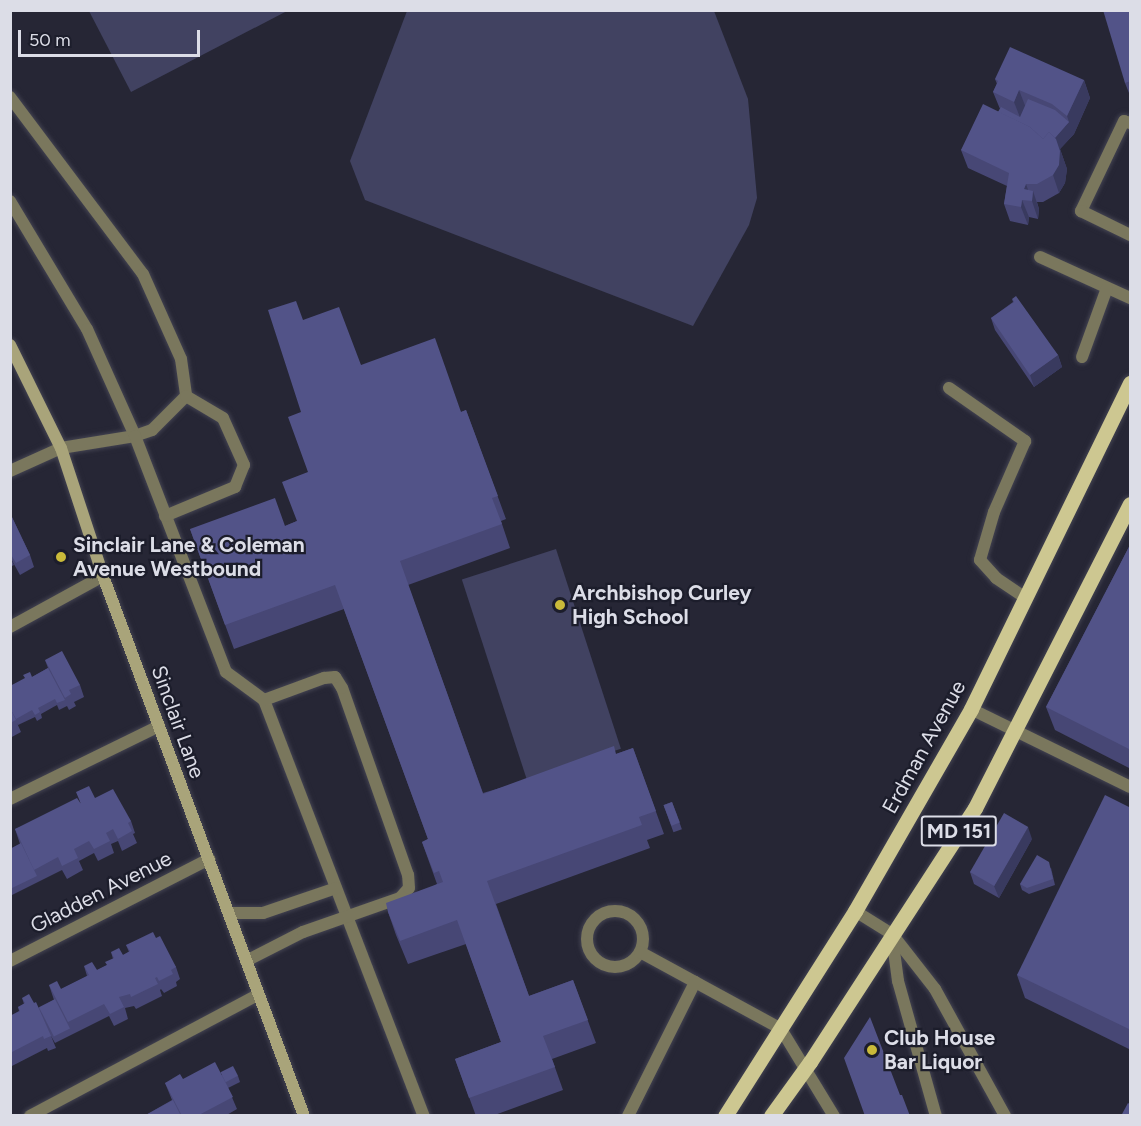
<!DOCTYPE html>
<style>
body{margin:0}
#map{position:relative;width:1141px;height:1126px;overflow:hidden;background:#262635;font-family:Figtree,sans-serif}
div>[style]{position:absolute}
[style*='--x']{left:calc(var(--x)*1px);top:calc(var(--y)*1px);width:calc(var(--w)*1px);rotate:calc(var(--a)*1deg)}
.green>*{inset:0;background:#414261;transform-origin:0 0}
.roads{filter:drop-shadow(0 0 2px #434351) drop-shadow(0 0 2px #434351)}
.service>*{height:12px;margin:-6px;padding:0 6px;transform-origin:6px;border-radius:6px;background:#7a775d}
.service>.ring{margin:-6px;padding:0;box-sizing:content-box;background:none;border:12px solid #7a775d;border-radius:50%}
.minor>*{height:12px;margin:-6px;padding:0 6px;transform-origin:6px;border-radius:6px;background:#7a775d}
.secondary>*{height:12px;margin:-6px;padding:0 6px;transform-origin:6px;border-radius:6px;background:#a9a47a}
.primary>*{height:15px;margin:-7.5px;padding:0 7.5px;transform-origin:7.5px;border-radius:7.5px;background:#cdc791}
.wall>*{inset:0;background:#474775;transform-origin:0 0}
.shaded-wall>*{inset:0;background:#393a5f}
.building>*{inset:0;background:#525388;transform-origin:0 0}
.dots>*{width:16px;height:16px;translate:-50% -50%;box-sizing:border-box;border:3px solid #1c1d2b;border-radius:50%}
span{translate:-50% -50%;white-space:nowrap;text-align:center;line-height:1.15;-webkit-text-stroke:4.5px #1c1d2b;paint-order:stroke}
.shield-label span{padding:2px 4px;background:#1c1d2b;border:2px solid;border-radius:4px;-webkit-text-stroke-width:0}
.shield-label{font-size:20px;color:#dcdde7;font-weight:700}
.poi-label{font-size:21px;color:#dcdde7;font-weight:700}
.left{translate:0 -50%;text-align:left}
.street-label{font-size:21px;color:#dcdde7}
.frame{position:absolute;inset:0;border:12px solid #dcdde7;pointer-events:none}
.scale{position:absolute;left:18px;top:30px;width:182px;height:27px;box-sizing:border-box;border:3px solid #dcdde7;border-top:0;padding-left:8px;font-size:18px;line-height:21px;white-space:nowrap;color:#dcdde7;-webkit-text-stroke:4px #1c1d2b;paint-order:stroke}
</style>
<div id="map">
<div class="green">
<div style="clip-path:polygon(89px 11px,287px 11px,131px 92px)"></div>
<div style="clip-path:polygon(407px 11px,714px 11px,748px 99px,757px 198px,749px 225px,693px 326px,365px 200px,350px 161px)"></div>
<div style="left:556px;top:549px;width:210px;height:99px;rotate:72deg"></div>
</div>
<div class="roads">
<div class="service">
<div style="--x:10;--y:97;--w:221;--a:53.1"></div>
<div style="--x:143;--y:274;--w:93;--a:65.9"></div>
<div style="--x:181;--y:359;--w:37;--a:82"></div>
<div style="--x:186;--y:396;--w:48;--a:135"></div>
<div style="--x:152;--y:430;--w:18;--a:161"></div>
<div style="--x:135;--y:436;--w:75;--a:170.8"></div>
<div style="--x:61;--y:448;--w:56;--a:155.7"></div>
<div style="--x:1130;--y:123;--w:6;--a:-162"></div>
<div style="--x:1124;--y:121;--w:100;--a:115.5"></div>
<div style="--x:1081;--y:211;--w:55;--a:26.1"></div>
<div style="--x:10;--y:201;--w:149;--a:59"></div>
<div style="--x:87;--y:329;--w:117;--a:65.8"></div>
<div style="--x:135;--y:436;--w:253;--a:68.9"></div>
<div style="--x:226;--y:672;--w:47;--a:36.4"></div>
<div style="--x:264;--y:700;--w:446;--a:69"></div>
<div style="--x:1040;--y:257;--w:99;--a:24.5"></div>
<div style="--x:1082;--y:357;--w:73;--a:-70.1"></div>
<div style="--x:949;--y:388;--w:93;--a:34.9"></div>
<div style="--x:1025;--y:441;--w:77;--a:113.6"></div>
<div style="--x:994;--y:512;--w:50;--a:106.3"></div>
<div style="--x:980;--y:560;--w:24;--a:48"></div>
<div style="--x:996;--y:578;--w:36;--a:34"></div>
<div style="--x:165;--y:516;--w:76;--a:-22.5"></div>
<div style="--x:235;--y:487;--w:24;--a:-68"></div>
<div style="--x:244;--y:465;--w:51;--a:-114.1"></div>
<div style="--x:223;--y:418;--w:43;--a:-149.3"></div>
<div style="--x:971;--y:709;--w:177;--a:26.1"></div>
<div style="--x:10;--y:799;--w:166;--a:-26.1"></div>
<div style="--x:855;--y:911;--w:44;--a:31.9"></div>
<div style="--x:892;--y:934;--w:70;--a:52"></div>
<div style="--x:935;--y:989;--w:145;--a:61.1"></div>
<div class="ring" style="left:587px;top:911px;width:44px;height:44px"></div>
<div style="--x:229;--y:913;--w:34;--a:0"></div>
<div style="--x:263;--y:913;--w:77;--a:-18.9"></div>
<div style="--x:892;--y:936;--w:45;--a:82.4"></div>
<div style="--x:898;--y:981;--w:140;--a:74.3"></div>
<div style="--x:640;--y:952;--w:161;--a:28.6"></div>
<div style="--x:781;--y:1029;--w:102;--a:58.7"></div>
<div style="--x:246;--y:961;--w:64;--a:-27"></div>
<div style="--x:303;--y:932;--w:103;--a:-19.3"></div>
<div style="--x:400;--y:898;--w:13;--a:-48"></div>
<div style="--x:409;--y:888;--w:13;--a:-94"></div>
<div style="--x:408;--y:875;--w:198;--a:-109.4"></div>
<div style="--x:342;--y:688;--w:13;--a:-122"></div>
<div style="--x:335;--y:677;--w:11;--a:175"></div>
<div style="--x:324;--y:678;--w:64;--a:159.9"></div>
<div style="--x:30;--y:1116;--w:258;--a:-28"></div>
<div style="--x:628;--y:1116;--w:150;--a:-63.4"></div>
</div>
<div class="minor">
<div style="--x:10;--y:627;--w:106;--a:-28.7"></div>
<div style="--x:10;--y:961;--w:224;--a:-27.1"></div>
</div>
<div class="secondary">
<div style="--x:10;--y:345;--w:115;--a:63.7"></div>
<div style="--x:61;--y:448;--w:135;--a:71.8"></div>
<div style="--x:103;--y:576;--w:576;--a:69.58"></div>
</div>
<div class="primary">
<div style="--x:725;--y:1116;--w:243;--a:-57.6"></div>
<div style="--x:855;--y:911;--w:233;--a:-60.1"></div>
<div style="--x:971;--y:709;--w:363;--a:-64"></div>
<div style="--x:771;--y:1116;--w:67;--a:-54.2"></div>
<div style="--x:810;--y:1062;--w:303;--a:-57"></div>
<div style="--x:975;--y:808;--w:341;--a:-63"></div>
</div>
</div>
<div class="wall">
<div style="clip-path:polygon(1131px 10px,1131px 98px,1125px 83px)"></div>
<div style="clip-path:polygon(995px 79px,1084px 80px,1090px 98px,1074px 134px,1060px 149px,1067px 169px,1065px 183px,1059px 193px,1043px 202px,1037px 202px,1039px 209px,1038px 219px,1029px 217px,1028px 225px,1010px 221px,1004px 204px,1007px 186px,968px 168px,961px 150px,998px 112px,1000px 109px,993px 92px,997px 84px)"></div>
<div style="clip-path:polygon(1012px 299px,1058px 355px,1062px 367px,1034px 387px,995px 330px,991px 318px,1013px 302px)"></div>
<div style="clip-path:polygon(303px 320px,361px 365px,461px 412px,466px 410px,506px 519px,501px 521px,510px 548px,408px 585px,483px 793px,616px 754px,633px 748px,664px 834px,647px 840px,650px 848px,496px 904px,529px 996px,573px 980px,596px 1043px,552px 1059px,563px 1090px,492px 1116px,476px 1116px,455px 1059px,501px 1042px,466px 944px,408px 964px,396px 935px,388px 912px,437px 884px,422px 842px,428px 839px,344px 609px,234px 649px,190px 529px,285px 526px,297px 521px,308px 472px,301px 412px)"></div>
<div style="clip-path:polygon(10px 513px,30px 555px,34px 567px,20px 575px,10px 557px)"></div>
<div style="clip-path:polygon(1131px 543px,1131px 769px,1055px 730px,1046px 707px)"></div>
<div style="clip-path:polygon(10px 557px,14px 565px,10px 567px)"></div>
<div style="clip-path:polygon(45px 660px,80px 685px,84px 697px,74px 702px,76px 706px,69px 710px,67px 706px,59px 710px,57px 705px,41px 714px,42px 718px,37px 721px,35px 717px,18px 725px,17px 723px,21px 732px,10px 738px,10px 686px,32px 677px,48px 668px)"></div>
<div style="clip-path:polygon(95px 798px,131px 821px,135px 833px,133px 834px,137px 843px,122px 851px,118px 841px,111px 844px,114px 853px,98px 861px,94px 853px,79px 861px,83px 870px,67px 879px,62px 870px,10px 896px,10px 849px,20px 844px,15px 829px,80px 803px)"></div>
<div style="left:672px;top:802px;width:29px;height:9px;rotate:70deg"></div>
<div style="clip-path:polygon(1131px 808px,1131px 1050px,1025px 998px,1017px 975px)"></div>
<div style="clip-path:polygon(1032px 839px,999px 898px,974px 884px,970px 872px)"></div>
<div style="clip-path:polygon(1051px 868px,1055px 885px,1029px 894px,1022px 890px,1020px 884px)"></div>
<div style="clip-path:polygon(156px 938px,176px 967px,180px 979px,176px 982px,177px 986px,164px 993px,161px 989px,160px 990px,162px 996px,136px 1009px,134px 1006px,125px 1008px,128px 1019px,114px 1026px,109px 1016px,55px 1043px,51px 1036px,56px 1048px,48px 1051px,47px 1048px,10px 1067px,10px 1016px,19px 1011px,18px 1007px,24px 1004px,22px 998px,34px 1003px,39px 1008px,54px 1000px,49px 985px,61px 989px,87px 976px,84px 966px,97px 970px,107px 965px,113px 959px,111px 952px,123px 955px,129px 952px,126px 945px)"></div>
<div style="clip-path:polygon(221px 1075px,238px 1076px,240px 1082px,228px 1088px,237px 1109px,225px 1116px,144px 1116px,172px 1100px,165px 1083px,183px 1079px)"></div>
</div>
<div class="shaded-wall">
<div style="clip-path:polygon(1084px 80px,1090px 98px,1074px 134px,1060px 149px,1067px 169px,1065px 183px,1059px 193px,1053px 175px,1053px 140px,1069px 122px,1067px 116px)"></div>
<div style="clip-path:polygon(1019px 90px,1026px 108px,1021px 120px,1014px 102px)"></div>
<div style="clip-path:polygon(1026px 184px,1032px 201px,1033px 191px,1039px 209px,1038px 219px,1032px 201px,1024px 189px)"></div>
<div style="clip-path:polygon(1022px 200px,1029px 217px,1028px 225px,1021px 207px)"></div>
<div style="clip-path:polygon(1058px 355px,1062px 367px,1034px 387px,1030px 375px)"></div>
<div style="clip-path:polygon(1028px 827px,1032px 839px,999px 898px,994px 886px)"></div>
</div>
<div class="building">
<div style="clip-path:polygon(1103px 10px,1131px 10px,1131px 81px,1125px 83px)"></div>
<div style="clip-path:polygon(1010px 47px,1084px 80px,1067px 116px,1052px 104px,1019px 90px,1014px 102px,993px 92px,998px 81px,995px 79px)"></div>
<div style="clip-path:polygon(1028px 99px,1055px 110px,1069px 122px,1055px 138px,1049px 132px,1043px 139px,1030px 127px,998px 112px,1001px 107px,1020px 117px)"></div>
<div style="clip-path:polygon(983px 104px,1030px 127px,1043px 139px,1049px 132px,1056px 139px,1060px 151px,1059px 165px,1053px 175px,1037px 184px,1026px 184px,1024px 189px,1033px 191px,1032px 201px,1022px 200px,1021px 207px,1004px 204px,1009px 173px,961px 150px)"></div>
<div style="clip-path:polygon(1016px 296px,1058px 355px,1030px 375px,991px 318px,1014px 302px,1012px 299px)"></div>
<div style="clip-path:polygon(296px 301px,303px 320px,339px 307px,361px 365px,435px 338px,461px 412px,466px 410px,498px 496px,492px 498px,502px 524px,400px 561px,483px 794px,614px 746px,616px 754px,633px 748px,656px 811px,639px 817px,642px 825px,487px 881px,529px 996px,573px 980px,588px 1020px,543px 1036px,555px 1067px,469px 1098px,455px 1059px,501px 1042px,457px 920px,400px 941px,388px 912px,386px 903px,443px 882px,439px 871px,434px 873px,422px 842px,428px 839px,335px 585px,225px 625px,190px 529px,275px 498px,285px 526px,297px 521px,282px 482px,308px 472px,288px 417px,301px 412px,268px 310px)"></div>
<div style="clip-path:polygon(10px 513px,30px 555px,16px 563px,10px 553px)"></div>
<div style="clip-path:polygon(1131px 543px,1131px 750px,1046px 707px)"></div>
<div style="clip-path:polygon(62px 651px,80px 685px,69px 690px,71px 694px,65px 698px,45px 660px)"></div>
<div style="clip-path:polygon(48px 668px,65px 700px,57px 703px,55px 699px,38px 708px,40px 712px,35px 715px,32px 710px,16px 719px,10px 708px,10px 686px,25px 678px,23px 675px,30px 672px,32px 677px)"></div>
<div style="clip-path:polygon(10px 708px,16px 720px,10px 723px)"></div>
<div style="clip-path:polygon(89px 786px,95px 798px,113px 789px,131px 821px,128px 823px,132px 831px,118px 839px,113px 829px,106px 833px,110px 841px,94px 849px,89px 841px,74px 849px,78px 858px,62px 866px,58px 857px,34px 870px,15px 829px,77px 798px,81px 804px,76px 792px)"></div>
<div style="clip-path:polygon(1105px 795px,1131px 808px,1131px 1030px,1017px 975px)"></div>
<div style="left:672px;top:802px;width:22px;height:9px;rotate:69deg"></div>
<div style="left:1004px;top:813px;width:28px;height:68px;rotate:30deg"></div>
<div style="clip-path:polygon(21px 843px,37px 876px,10px 889px,10px 849px)"></div>
<div style="clip-path:polygon(1037px 855px,1049px 862px,1053px 879px,1027px 888px,1020px 884px)"></div>
<div style="clip-path:polygon(153px 932px,156px 938px,160px 936px,176px 967px,171px 970px,173px 974px,159px 981px,157px 977px,155px 978px,158px 984px,131px 997px,130px 994px,119px 997px,124px 1007px,110px 1014px,104px 1004px,68px 1022px,49px 985px,57px 981px,61px 989px,89px 975px,84px 966px,92px 962px,97px 970px,107px 965px,105px 962px,114px 958px,111px 952px,119px 948px,123px 955px,130px 951px,126px 945px)"></div>
<div style="clip-path:polygon(29px 994px,34px 1003px,36px 1002px,51px 1036px,44px 1039px,43px 1036px,10px 1053px,10px 1016px,20px 1011px,18px 1007px,25px 1003px,22px 998px)"></div>
<div style="left:55px;top:999px;width:33px;height:18px;rotate:63deg"></div>
<div style="clip-path:polygon(870px 1017px,900px 1095px,902px 1095px,910px 1116px,865px 1116px,844px 1058px)"></div>
<div style="clip-path:polygon(215px 1062px,233px 1097px,197px 1116px,182px 1116px,165px 1083px,180px 1074px,183px 1079px)"></div>
<div style="left:233px;top:1066px;width:11px;height:14px;rotate:63deg"></div>
<div style="clip-path:polygon(173px 1100px,181px 1116px,144px 1116px)"></div>
<div style="clip-path:polygon(1128px 1103px,1131px 1105px,1131px 1116px,1121px 1116px)"></div>
</div>
<div class="dots">
<div style="left:61px;top:557px;background:#caba3a"></div>
<div style="left:560px;top:605px;background:#caba3a"></div>
<div style="left:872px;top:1050px;background:#caba3a"></div>
</div>
<div class="shield-label">
<span style="left:959px;top:831px">MD 151</span>
</div>
<div class="poi-label">
<span class="left" style="left:73px;top:557px">Sinclair Lane &amp; Coleman<br>Avenue Westbound</span>
<span class="left" style="left:572px;top:605px">Archbishop Curley<br>High School</span>
<span class="left" style="left:884px;top:1050px">Club House<br>Bar Liquor</span>
</div>
<div class="street-label">
<span style="left:178px;top:722px;rotate:70deg">Sinclair Lane</span>
<span style="left:924px;top:747px;rotate:-61deg">Erdman Avenue</span>
<span style="left:101px;top:892px;rotate:-27deg">Gladden Avenue</span>
</div>
<div class="frame"></div>
<div class="scale">50 m</div>
</div>
